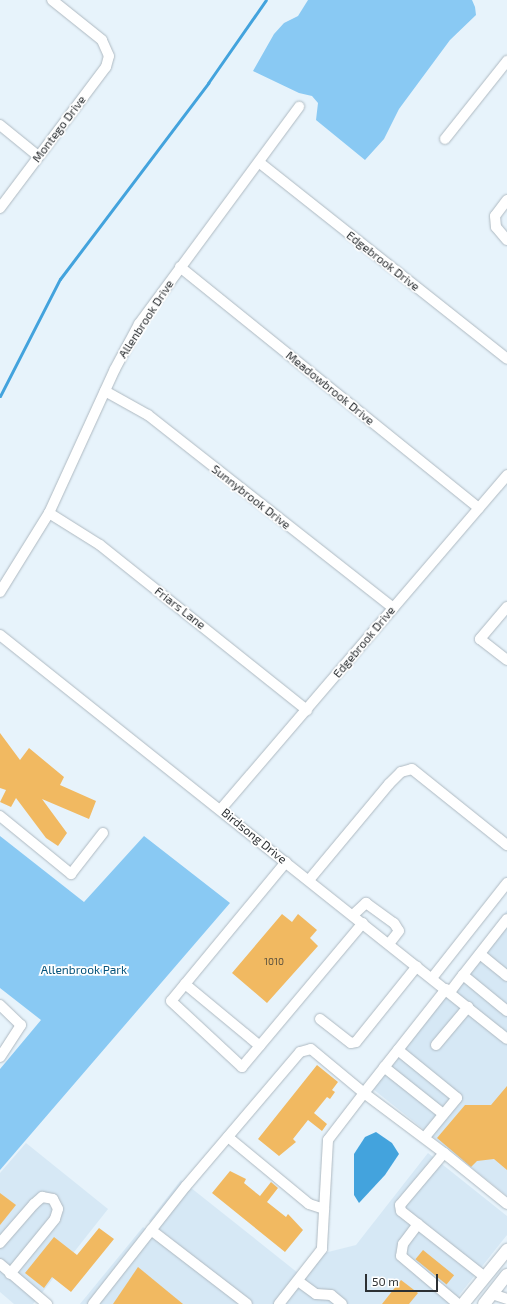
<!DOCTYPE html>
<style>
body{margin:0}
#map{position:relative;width:507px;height:1304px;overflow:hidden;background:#e7f3fb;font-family:"Exo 2",sans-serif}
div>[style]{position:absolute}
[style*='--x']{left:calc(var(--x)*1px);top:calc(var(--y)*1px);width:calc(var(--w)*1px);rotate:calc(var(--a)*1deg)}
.built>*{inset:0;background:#d6e8f5}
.green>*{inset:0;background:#89c9f3}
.water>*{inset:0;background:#43a3dd}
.stream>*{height:3px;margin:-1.5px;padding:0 1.5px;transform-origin:1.5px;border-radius:1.5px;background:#43a3dd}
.building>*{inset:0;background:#f1b961;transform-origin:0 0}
.roads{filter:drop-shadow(0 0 1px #aeb9c1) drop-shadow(0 0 1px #aeb9c1)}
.minor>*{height:10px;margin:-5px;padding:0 5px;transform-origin:5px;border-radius:5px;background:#fff}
.major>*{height:12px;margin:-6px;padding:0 6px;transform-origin:6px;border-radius:6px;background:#fff}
span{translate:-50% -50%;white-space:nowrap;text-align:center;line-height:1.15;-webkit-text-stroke:3.5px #fff;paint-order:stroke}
.number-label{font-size:10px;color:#5d523e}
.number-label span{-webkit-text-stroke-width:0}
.street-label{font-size:12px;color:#2c3033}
.park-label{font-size:12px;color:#07547b}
.scale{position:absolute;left:365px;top:1274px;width:73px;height:18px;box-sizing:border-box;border:2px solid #2c3033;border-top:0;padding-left:5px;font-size:12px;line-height:14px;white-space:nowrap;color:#2c3033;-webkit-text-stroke:3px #fff;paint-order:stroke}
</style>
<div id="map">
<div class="built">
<div style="clip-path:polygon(507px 910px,507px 1196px,373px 1089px)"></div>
<div style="clip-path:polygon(26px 1143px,108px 1209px,33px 1304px,14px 1304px,0 1292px,0 1173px)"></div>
<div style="clip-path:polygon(428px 1153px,507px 1216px,507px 1235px,452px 1304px,285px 1304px,324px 1253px,356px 1245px)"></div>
<div style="clip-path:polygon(181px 1180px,298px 1273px,275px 1304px,253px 1304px,149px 1221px)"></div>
<div style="clip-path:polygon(143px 1227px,240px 1304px,80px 1304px)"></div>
</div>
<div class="green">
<div style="clip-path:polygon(308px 0,472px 0,475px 7px,476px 15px,450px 40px,399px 109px,384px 139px,365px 160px,316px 120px,318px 103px,312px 96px,299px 93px,253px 71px,274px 34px,284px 23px,298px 16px)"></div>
<div style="clip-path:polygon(0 836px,84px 902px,144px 836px,230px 903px,0 1170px,0 1069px,41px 1020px,0 988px)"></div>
</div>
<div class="water">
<div style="clip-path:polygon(376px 1132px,392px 1143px,399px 1154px,385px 1175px,359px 1203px,354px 1195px,354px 1154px,365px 1137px)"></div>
</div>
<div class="stream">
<div style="--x:0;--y:396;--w:131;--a:-62.9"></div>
<div style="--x:60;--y:279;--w:246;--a:-52.9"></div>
<div style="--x:208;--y:83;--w:101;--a:-55.1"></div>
</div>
<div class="building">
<div style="clip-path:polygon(0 733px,20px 760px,29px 748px,64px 777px,60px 785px,96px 801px,89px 819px,42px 799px,67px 833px,58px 846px,46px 838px,16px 798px,11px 807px,0 802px,6px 790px,0 788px)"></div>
<div style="clip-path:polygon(282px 914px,292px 922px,298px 914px,317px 930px,310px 938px,318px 946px,267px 1003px,232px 973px)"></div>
<div style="clip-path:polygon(317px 1065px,338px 1082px,332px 1090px,335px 1092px,330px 1099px,327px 1097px,314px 1113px,327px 1124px,322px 1131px,308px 1120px,293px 1139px,296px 1142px,279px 1156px,258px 1139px)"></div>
<div style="clip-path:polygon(507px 1086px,507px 1170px,494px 1159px,477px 1161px,471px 1167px,437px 1138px,465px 1105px,491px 1105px)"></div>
<div style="clip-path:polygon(230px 1171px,246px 1179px,244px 1183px,260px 1196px,271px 1182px,278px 1188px,267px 1202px,286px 1217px,288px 1214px,303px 1230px,285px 1252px,212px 1193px)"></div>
<div style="clip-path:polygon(0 1193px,16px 1205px,0 1225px)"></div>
<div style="clip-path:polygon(99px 1228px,114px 1239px,71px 1292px,52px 1277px,44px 1288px,25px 1273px,54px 1237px,77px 1255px)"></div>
<div style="left:423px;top:1250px;width:40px;height:12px;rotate:39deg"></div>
<div style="clip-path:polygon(138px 1267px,183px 1304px,113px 1304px)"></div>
<div style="clip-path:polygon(401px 1280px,418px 1293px,409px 1304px,382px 1304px)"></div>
</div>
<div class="roads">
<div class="minor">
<div style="--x:0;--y:125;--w:49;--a:39.2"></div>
<div style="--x:445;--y:139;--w:100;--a:-51.5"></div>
<div style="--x:260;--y:163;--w:315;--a:38.4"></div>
<div style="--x:507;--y:200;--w:20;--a:127"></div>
<div style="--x:495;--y:216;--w:11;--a:85"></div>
<div style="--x:496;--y:227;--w:17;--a:50"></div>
<div style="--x:0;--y:208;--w:176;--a:-53.1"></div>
<div style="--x:106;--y:67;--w:11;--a:-75"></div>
<div style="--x:109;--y:56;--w:17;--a:-114"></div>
<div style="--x:102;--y:40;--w:64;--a:-141.3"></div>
<div style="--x:180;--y:267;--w:384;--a:38.9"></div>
<div style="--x:105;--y:391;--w:49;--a:29.2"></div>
<div style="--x:148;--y:415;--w:312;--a:38.2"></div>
<div style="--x:49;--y:513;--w:60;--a:32.1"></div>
<div style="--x:100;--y:545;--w:265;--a:38.6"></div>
<div style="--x:0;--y:592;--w:93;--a:-58.2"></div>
<div style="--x:49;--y:513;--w:158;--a:-65.4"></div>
<div style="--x:115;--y:369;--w:51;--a:-61.9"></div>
<div style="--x:139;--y:324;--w:270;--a:-53.6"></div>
<div style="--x:507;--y:607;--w:42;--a:130.2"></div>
<div style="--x:480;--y:639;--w:34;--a:38"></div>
<div style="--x:0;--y:635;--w:648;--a:38.55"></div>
<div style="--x:221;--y:809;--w:440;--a:-49.4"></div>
<div style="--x:0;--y:816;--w:92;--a:39.2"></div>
<div style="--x:71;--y:874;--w:52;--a:-52"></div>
<div style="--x:286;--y:862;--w:180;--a:129.6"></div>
<div style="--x:171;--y:1001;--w:97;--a:42.9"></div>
<div style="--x:242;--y:1067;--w:188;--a:-50"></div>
<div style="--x:309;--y:880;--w:125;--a:-50.2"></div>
<div style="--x:389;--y:784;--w:17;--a:-45"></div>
<div style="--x:401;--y:772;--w:11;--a:-15"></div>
<div style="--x:412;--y:769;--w:122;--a:38.7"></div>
<div style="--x:353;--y:915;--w:18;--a:-43"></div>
<div style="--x:366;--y:903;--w:34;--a:36"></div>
<div style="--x:394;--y:923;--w:9;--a:58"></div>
<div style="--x:399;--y:931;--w:16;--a:128"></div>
<div style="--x:480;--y:954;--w:35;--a:39"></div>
<div style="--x:463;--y:975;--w:71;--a:-51.8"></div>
<div style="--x:432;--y:978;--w:121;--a:-51.7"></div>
<div style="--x:185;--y:984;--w:97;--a:39.6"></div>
<div style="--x:446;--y:989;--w:132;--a:128.3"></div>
<div style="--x:364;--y:1093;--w:100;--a:36.9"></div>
<div style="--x:444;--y:1153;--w:68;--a:130.2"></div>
<div style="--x:400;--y:1205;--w:6;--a:81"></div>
<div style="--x:401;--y:1211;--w:107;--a:38.2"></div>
<div style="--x:450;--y:992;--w:21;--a:-53"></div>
<div style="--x:463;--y:975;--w:57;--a:39.3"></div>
<div style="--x:0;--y:1005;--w:29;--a:44"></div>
<div style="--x:21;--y:1025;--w:38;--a:123"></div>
<div style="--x:320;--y:1019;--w:39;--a:38"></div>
<div style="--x:351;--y:1043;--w:5;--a:-11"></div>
<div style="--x:356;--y:1042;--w:97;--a:-51.2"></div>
<div style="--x:436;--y:1045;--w:50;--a:-49.9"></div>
<div style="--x:398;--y:1050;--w:76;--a:39.1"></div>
<div style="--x:457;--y:1098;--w:50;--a:129.4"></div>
<div style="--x:384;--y:1067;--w:75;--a:38.5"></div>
<div style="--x:228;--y:1137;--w:105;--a:39.6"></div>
<div style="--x:309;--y:1204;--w:16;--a:18"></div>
<div style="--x:444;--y:1153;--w:81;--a:39"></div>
<div style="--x:418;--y:1224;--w:25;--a:127"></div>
<div style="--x:403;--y:1244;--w:12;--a:99"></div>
<div style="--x:401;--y:1256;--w:75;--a:40.1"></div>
<div style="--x:151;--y:1230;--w:121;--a:37.6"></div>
<div style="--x:0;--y:1243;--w:52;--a:-48.9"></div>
<div style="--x:34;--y:1204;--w:11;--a:-41"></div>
<div style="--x:42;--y:1197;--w:11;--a:10"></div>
<div style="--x:53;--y:1199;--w:11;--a:63"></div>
<div style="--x:58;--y:1209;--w:10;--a:107"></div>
<div style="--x:55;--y:1219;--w:71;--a:129.3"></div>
<div style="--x:0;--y:1264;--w:62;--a:40.4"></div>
<div style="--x:298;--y:1281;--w:22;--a:36"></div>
<div style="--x:316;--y:1294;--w:15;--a:4"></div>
<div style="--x:331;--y:1295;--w:14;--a:39"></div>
<div style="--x:492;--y:1294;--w:16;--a:18"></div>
<div style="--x:93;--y:1304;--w:150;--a:-51.8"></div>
<div style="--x:186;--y:1186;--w:176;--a:-49.6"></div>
<div style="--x:300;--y:1052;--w:11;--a:-15"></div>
<div style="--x:311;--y:1049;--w:69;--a:39.7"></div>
<div style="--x:364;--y:1093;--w:59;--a:127.5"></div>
<div style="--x:328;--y:1140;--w:109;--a:93.2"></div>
<div style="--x:322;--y:1249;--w:70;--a:128"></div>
</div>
<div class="major">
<div style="--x:463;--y:1304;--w:70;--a:-50.8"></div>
<div style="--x:484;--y:1304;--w:37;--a:-52"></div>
</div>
</div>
<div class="number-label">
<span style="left:274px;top:962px">1010</span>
</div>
<div class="street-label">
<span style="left:59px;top:129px;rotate:-53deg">Montego Drive</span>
<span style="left:383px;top:261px;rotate:38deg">Edgebrook Drive</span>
<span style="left:146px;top:319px;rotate:-57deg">Allenbrook Drive</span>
<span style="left:330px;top:388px;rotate:39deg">Meadowbrook Drive</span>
<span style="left:251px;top:497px;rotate:38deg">Sunnybrook Drive</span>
<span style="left:180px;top:608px;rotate:38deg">Friars Lane</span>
<span style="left:364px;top:642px;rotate:-50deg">Edgebrook Drive</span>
<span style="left:254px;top:836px;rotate:39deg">Birdsong Drive</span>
</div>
<div class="park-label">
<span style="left:84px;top:970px">Allenbrook Park</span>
</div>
<div class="scale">50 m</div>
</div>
